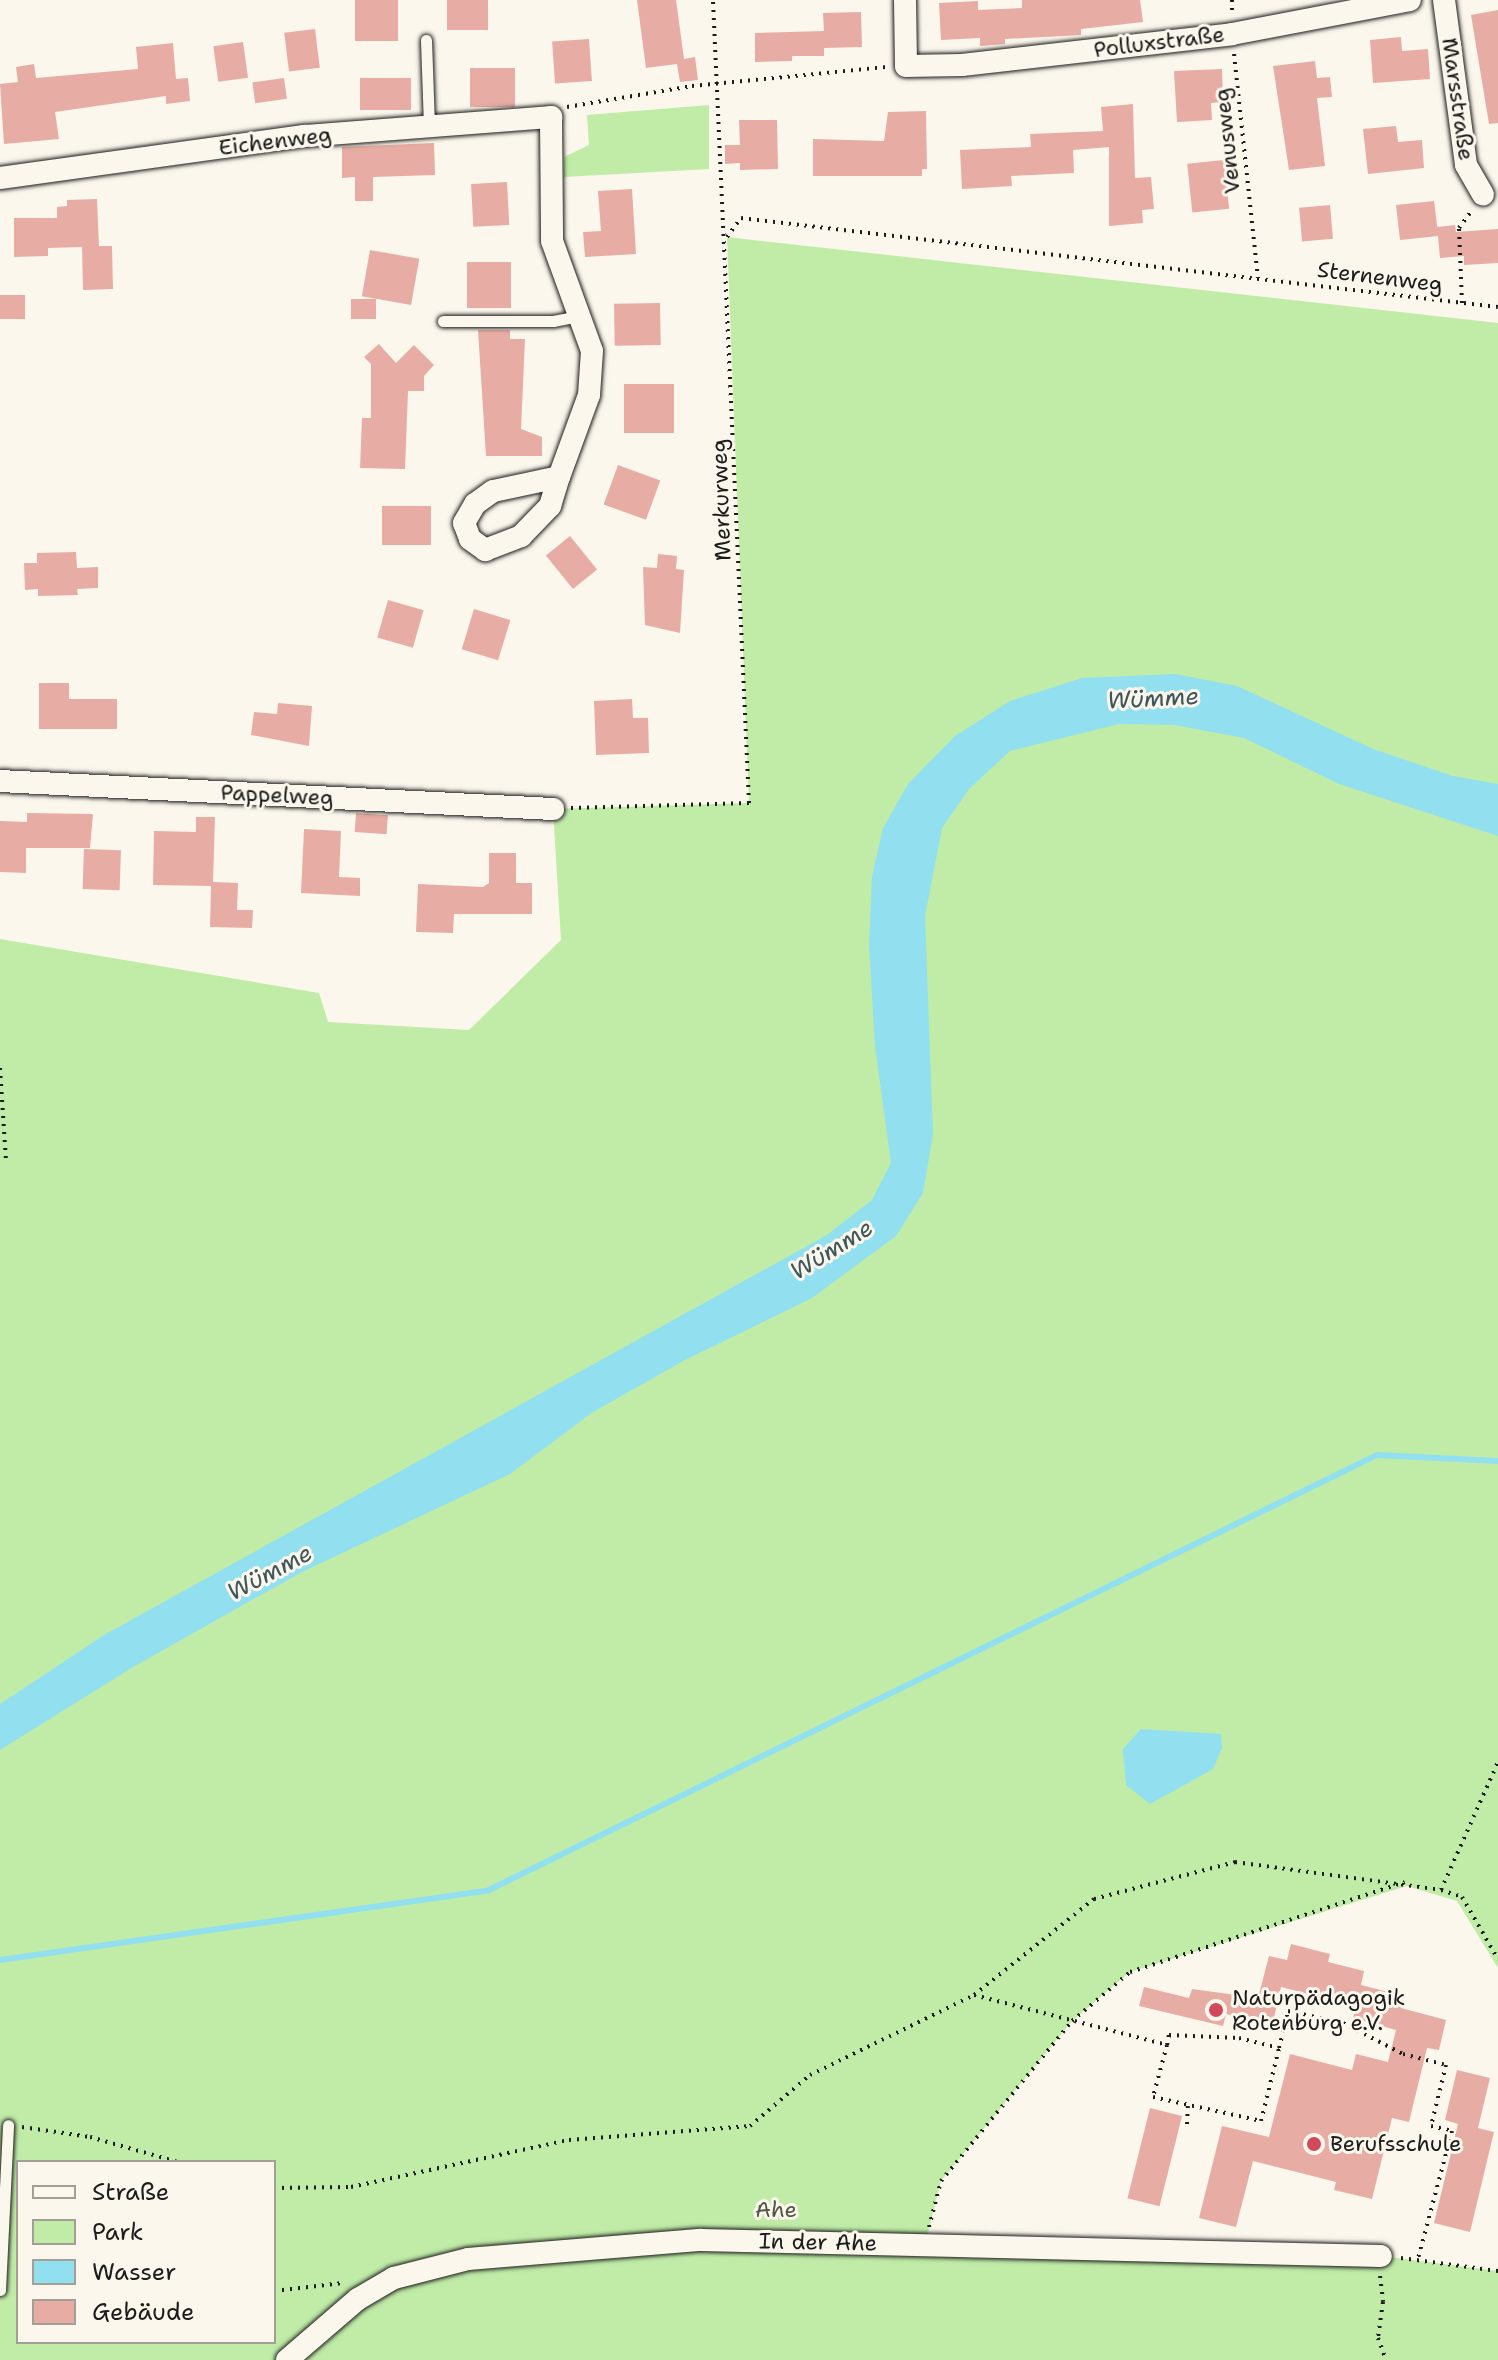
<!DOCTYPE html>
<meta charset="utf-8">
<style>
body{margin:0}
#map{position:relative;width:1498px;height:2360px;overflow:hidden;background:#fbf7ec;font-family:"Shantell Sans",sans-serif}
div>[style]{position:absolute}
[style*='--x']{left:calc(var(--x)*1px);top:calc(var(--y)*1px);width:calc(var(--w)*1px);rotate:calc(var(--a)*1deg)}
.green>*{inset:0;background:#c1eca8}
.water>*{inset:0;background:#91dfef}
.stream>*{height:6px;margin:-3px;padding:0 3px;transform-origin:3px;border-radius:3px;background:#91dfef}
.building>*{inset:0;background:#e7ada4;transform-origin:0 0}
.path>*{height:4px;margin-top:-2px;transform-origin:0;background:repeating-linear-gradient(90deg,#1c1c1c 0 2px,transparent 0 8px)}
.roads{filter:drop-shadow(0 0 2px #1c1c1c) drop-shadow(0 0 2px #1c1c1c)}
.lane>*{height:11px;margin:-5.5px;padding:0 5.5px;transform-origin:5.5px;border-radius:5.5px;background:#fbf7ec}
.street>*{height:22px;margin:-11px;padding:0 11px;transform-origin:11px;border-radius:11px;background:#fbf7ec}
.dots>*{width:22px;height:22px;translate:-50% -50%;box-sizing:border-box;border:4px solid #fbf7ec;border-radius:50%}
span{translate:-50% -50%;white-space:nowrap;text-align:center;line-height:1.15;-webkit-text-stroke:6px #fbf7ec;paint-order:stroke}
.street-label{font-size:22px;color:#1c1c1c}
.poi-label{font-size:22px;color:#1c1c1c}
.left{translate:0 -50%;text-align:left}
.park-label{font-size:22px;color:#4e5a46}
.water-label{font-size:24px;color:#3f565b;font-style:italic}
.legend{position:absolute;left:16px;top:2160px;width:260px;height:184px;box-sizing:border-box;background:#fbf7ec;border:2px solid #a29f99;margin:0;padding:10px 14px;list-style:none;font-size:24px;color:#1c1c1c}
.legend li{display:flex;align-items:center;gap:16px;height:40px}
.legend b{width:40px;border:2px solid #a29f99}
</style>
<div id="map">
<div class="green">
<div style="clip-path:polygon(709px 105px,709px 169px,564px 177px,564px 157px,589px 145px,587px 115px)"></div>
<div style="clip-path:polygon(evenodd,727px 237px,1498px 323px,1498px 1968px,1457px 1901px,1407px 1886px,1130px 1972px,1072px 2021px,941px 2181px,925px 2244px,1381px 2256px,1498px 2271px,1498px 2360px,0 2360px,0 939px,319px 993px,328px 1022px,469px 1030px,561px 940px,553px 809px,749px 803px,727px 237px,18px 2162px,274px 2162px,274px 2342px,18px 2342px,18px 2162px)"></div>
</div>
<div class="water">
<div style="clip-path:polygon(1175px 674px,1237px 686px,1373px 749px,1453px 776px,1498px 784px,1498px 836px,1339px 784px,1244px 738px,1174px 725px,1119px 724px,1010px 751px,969px 789px,942px 828px,925px 916px,933px 1134px,923px 1193px,896px 1236px,812px 1298px,685px 1360px,593px 1412px,510px 1474px,302px 1572px,133px 1667px,0 1750px,0 1704px,104px 1635px,827px 1235px,872px 1200px,891px 1163px,875px 1046px,869px 945px,872px 876px,883px 828px,908px 784px,955px 736px,1010px 701px,1082px 678px)"></div>
<div style="clip-path:polygon(1141px 1729px,1221px 1734px,1222px 1748px,1213px 1769px,1150px 1804px,1126px 1785px,1123px 1749px)"></div>
</div>
<div class="stream">
<div style="--x:0;--y:1960;--w:494;--a:-8.1"></div>
<div style="--x:489;--y:1890;--w:989;--a:-26.1"></div>
<div style="--x:1377;--y:1455;--w:121;--a:2.8"></div>
</div>
<div class="building">
<div style="left:355px;top:0;width:43px;height:41px"></div>
<div style="left:447px;top:0;width:41px;height:30px"></div>
<div style="clip-path:polygon(637px 0,676px 0,684px 59px,695px 57px,698px 80px,680px 82px,677px 64px,646px 68px)"></div>
<div style="clip-path:polygon(1022px 0,1140px 0,1143px 22px,1081px 29px,1081px 35px,1005px 39px,1005px 44px,980px 46px,980px 38px,941px 40px,939px 3px,978px 1px,978px 10px,1022px 8px)"></div>
<div style="clip-path:polygon(1498px 10px,1498px 123px,1489px 124px,1471px 15px)"></div>
<div style="clip-path:polygon(861px 12px,862px 47px,824px 48px,824px 56px,792px 56px,792px 61px,755px 62px,755px 33px,824px 31px,823px 13px)"></div>
<div style="left:315px;top:29px;width:39px;height:31px;rotate:83deg"></div>
<div style="clip-path:polygon(1401px 37px,1402px 51px,1428px 49px,1430px 79px,1373px 83px,1370px 40px)"></div>
<div style="left:589px;top:39px;width:42px;height:37px;rotate:86deg"></div>
<div style="left:243px;top:42px;width:36px;height:30px;rotate:82deg"></div>
<div style="clip-path:polygon(173px 43px,176px 79px,188px 78px,190px 101px,166px 104px,166px 96px,55px 112px,59px 139px,4px 144px,0 84px,18px 82px,16px 67px,34px 64px,36px 78px,138px 69px,136px 47px)"></div>
<div style="clip-path:polygon(1315px 61px,1317px 78px,1330px 77px,1332px 97px,1317px 98px,1325px 166px,1289px 170px,1273px 66px)"></div>
<div style="left:470px;top:68px;width:45px;height:39px"></div>
<div style="clip-path:polygon(1222px 69px,1223px 102px,1211px 103px,1212px 120px,1177px 122px,1174px 71px)"></div>
<div style="left:284px;top:78px;width:21px;height:32px;rotate:82deg"></div>
<div style="left:411px;top:78px;width:32px;height:51px;rotate:90deg"></div>
<div style="clip-path:polygon(1133px 104px,1135px 178px,1151px 177px,1154px 209px,1142px 210px,1143px 223px,1109px 226px,1109px 147px,1073px 150px,1074px 173px,1011px 176px,1012px 186px,962px 189px,960px 150px,1031px 147px,1030px 134px,1103px 131px,1101px 107px)"></div>
<div style="clip-path:polygon(926px 111px,927px 169px,922px 169px,922px 176px,813px 176px,813px 139px,884px 141px,888px 112px)"></div>
<div style="clip-path:polygon(739px 120px,777px 120px,778px 169px,740px 170px,740px 163px,725px 164px,725px 145px,740px 145px)"></div>
<div style="clip-path:polygon(1396px 126px,1398px 142px,1422px 140px,1424px 168px,1368px 174px,1363px 129px)"></div>
<div style="clip-path:polygon(434px 143px,435px 175px,373px 177px,373px 201px,355px 201px,355px 177px,342px 178px,342px 147px)"></div>
<div style="left:1224px;top:160px;width:49px;height:37px;rotate:84deg"></div>
<div style="left:507px;top:182px;width:43px;height:36px;rotate:87deg"></div>
<div style="clip-path:polygon(632px 189px,636px 254px,585px 257px,583px 232px,601px 231px,598px 191px)"></div>
<div style="clip-path:polygon(97px 199px,99px 246px,112px 246px,113px 289px,83px 290px,82px 247px,48px 248px,48px 256px,14px 257px,14px 218px,57px 218px,57px 207px,67px 206px,67px 200px)"></div>
<div style="clip-path:polygon(1434px 201px,1438px 233px,1437px 227px,1455px 225px,1456px 232px,1498px 229px,1498px 263px,1464px 265px,1464px 256px,1440px 258px,1438px 236px,1400px 240px,1396px 205px)"></div>
<div style="left:1330px;top:205px;width:34px;height:31px;rotate:85deg"></div>
<div style="left:370px;top:250px;width:50px;height:47px;rotate:10deg"></div>
<div style="left:467px;top:262px;width:44px;height:46px"></div>
<div style="left:0;top:295px;width:25px;height:24px"></div>
<div style="left:351px;top:299px;width:25px;height:20px"></div>
<div style="left:660px;top:303px;width:42px;height:46px;rotate:89deg"></div>
<div style="clip-path:polygon(478px 330px,510px 330px,510px 339px,525px 339px,521px 429px,542px 437px,542px 456px,486px 456px)"></div>
<div style="clip-path:polygon(379px 344px,396px 363px,414px 345px,434px 365px,424px 376px,424px 391px,408px 391px,405px 469px,360px 468px,362px 418px,371px 418px,371px 364px,364px 357px)"></div>
<div style="left:624px;top:384px;width:50px;height:49px"></div>
<div style="left:618px;top:465px;width:45px;height:42px;rotate:20deg"></div>
<div style="left:382px;top:506px;width:49px;height:39px"></div>
<div style="left:570px;top:536px;width:43px;height:31px;rotate:51deg"></div>
<div style="clip-path:polygon(76px 552px,77px 568px,98px 567px,98px 588px,77px 589px,78px 595px,38px 596px,38px 589px,25px 590px,24px 563px,37px 563px,37px 553px)"></div>
<div style="clip-path:polygon(658px 554px,677px 556px,676px 569px,684px 570px,680px 633px,645px 625px,643px 567px,657px 568px)"></div>
<div style="left:388px;top:600px;width:37px;height:39px;rotate:16deg"></div>
<div style="left:474px;top:609px;width:38px;height:42px;rotate:17deg"></div>
<div style="clip-path:polygon(39px 683px,69px 683px,69px 699px,117px 699px,117px 729px,39px 729px)"></div>
<div style="clip-path:polygon(632px 699px,633px 718px,648px 718px,649px 753px,596px 755px,594px 701px)"></div>
<div style="clip-path:polygon(278px 703px,312px 706px,309px 746px,251px 735px,254px 712px,277px 714px)"></div>
<div style="clip-path:polygon(27px 813px,93px 814px,90px 848px,26px 848px,26px 873px,0 872px,0 821px,27px 822px)"></div>
<div style="left:356px;top:813px;width:32px;height:19px;rotate:4deg"></div>
<div style="clip-path:polygon(196px 817px,215px 817px,213px 882px,238px 883px,237px 910px,253px 910px,252px 928px,210px 927px,211px 886px,153px 885px,154px 831px,196px 832px)"></div>
<div style="clip-path:polygon(304px 829px,341px 831px,339px 877px,360px 878px,360px 896px,301px 893px)"></div>
<div style="left:84px;top:849px;width:37px;height:40px;rotate:2deg"></div>
<div style="clip-path:polygon(489px 853px,516px 853px,516px 883px,532px 883px,532px 914px,454px 914px,453px 933px,416px 932px,418px 884px,483px 887px,489px 883px)"></div>
<div style="clip-path:polygon(1291px 1944px,1330px 1954px,1328px 1962px,1364px 1971px,1361px 1985px,1404px 1996px,1401px 2008px,1446px 2020px,1439px 2050px,1427px 2048px,1409px 2122px,1392px 2118px,1372px 2199px,1334px 2190px,1336px 2182px,1253px 2161px,1236px 2227px,1199px 2218px,1222px 2126px,1269px 2137px,1290px 2054px,1352px 2070px,1356px 2054px,1388px 2062px,1396px 2030px,1353px 2018px,1356px 2006px,1281px 1987px,1272px 2026px,1226px 2014px,1223px 2026px,1139px 2006px,1144px 1987px,1189px 1998px,1192px 1989px,1258px 1998px,1269px 1956px,1287px 1960px)"></div>
<div style="clip-path:polygon(1457px 2070px,1490px 2078px,1478px 2128px,1494px 2132px,1470px 2232px,1434px 2223px,1458px 2124px,1445px 2120px)"></div>
<div style="left:1150px;top:2108px;width:33px;height:93px;rotate:14deg"></div>
</div>
<div class="path">
<div style="--x:1232;--y:0;--w:13;--a:90"></div>
<div style="--x:1234;--y:54;--w:225;--a:83.9"></div>
<div style="--x:567;--y:107;--w:127;--a:-9.5"></div>
<div style="--x:692;--y:86;--w:196;--a:-5.6"></div>
<div style="--x:727;--y:237;--w:24;--a:-54"></div>
<div style="--x:741;--y:218;--w:762;--a:6.71"></div>
<div style="--x:1462;--y:303;--w:75;--a:-92.3"></div>
<div style="--x:1459;--y:228;--w:22;--a:-54"></div>
<div style="--x:571;--y:808;--w:178;--a:-1.6"></div>
<div style="--x:749;--y:803;--w:804;--a:-92.57"></div>
<div style="--x:0;--y:1068;--w:93;--a:86.3"></div>
<div style="--x:1441;--y:1890;--w:140;--a:-66"></div>
<div style="--x:974;--y:1995;--w:199;--a:14.5"></div>
<div style="--x:1167;--y:2045;--w:10;--a:-79"></div>
<div style="--x:1169;--y:2035;--w:70;--a:2.5"></div>
<div style="--x:1239;--y:2038;--w:41;--a:14"></div>
<div style="--x:1279;--y:2048;--w:38;--a:-76"></div>
<div style="--x:1288;--y:2011;--w:56;--a:12.3"></div>
<div style="--x:1343;--y:2023;--w:68;--a:27.3"></div>
<div style="--x:1403;--y:2054;--w:44;--a:14.3"></div>
<div style="--x:1446;--y:2065;--w:63;--a:103.8"></div>
<div style="--x:1431;--y:2126;--w:22;--a:13"></div>
<div style="--x:1452;--y:2131;--w:132;--a:104.9"></div>
<div style="--x:1167;--y:2045;--w:54;--a:105.1"></div>
<div style="--x:1153;--y:2097;--w:111;--a:12.5"></div>
<div style="--x:1261;--y:2121;--w:75;--a:-76.1"></div>
<div style="--x:1187;--y:2124;--w:18;--a:-87"></div>
<div style="--x:22;--y:2127;--w:69;--a:8.4"></div>
<div style="--x:90;--y:2137;--w:91;--a:15.9"></div>
<div style="--x:274;--y:2188;--w:77;--a:-0.7"></div>
<div style="--x:351;--y:2187;--w:223;--a:-12.2"></div>
<div style="--x:569;--y:2140;--w:182;--a:-4.4"></div>
<div style="--x:750;--y:2126;--w:79;--a:-40.4"></div>
<div style="--x:810;--y:2075;--w:182;--a:-26"></div>
<div style="--x:974;--y:1995;--w:154;--a:-38.7"></div>
<div style="--x:1094;--y:1899;--w:146;--a:-14.7"></div>
<div style="--x:1235;--y:1862;--w:208;--a:7.7"></div>
<div style="--x:1441;--y:1890;--w:22;--a:18"></div>
<div style="--x:1462;--y:1897;--w:72;--a:59.9"></div>
<div style="--x:929;--y:2227;--w:48;--a:-75.4"></div>
<div style="--x:941;--y:2181;--w:207;--a:-50.7"></div>
<div style="--x:1072;--y:2021;--w:76;--a:-40.2"></div>
<div style="--x:1130;--y:1972;--w:289;--a:-18.1"></div>
<div style="--x:1401;--y:2258;--w:98;--a:7.6"></div>
<div style="--x:1380;--y:2276;--w:26;--a:83"></div>
<div style="--x:1383;--y:2302;--w:36;--a:98"></div>
<div style="--x:1378;--y:2338;--w:23;--a:70"></div>
<div style="--x:274;--y:2291;--w:69;--a:-6.6"></div>
</div>
<div class="roads">
<div class="lane">
<div style="--x:426;--y:40;--w:86;--a:88"></div>
<div style="--x:443;--y:321;--w:110;--a:0"></div>
<div style="--x:553;--y:321;--w:26;--a:-11"></div>
<div style="--x:0;--y:2290;--w:165;--a:-87.2"></div>
</div>
<div class="street">
<div style="--x:905;--y:0;--w:66;--a:89.1"></div>
<div style="--x:906;--y:66;--w:56;--a:-1"></div>
<div style="--x:962;--y:65;--w:272;--a:-6.5"></div>
<div style="--x:1232;--y:34;--w:181;--a:-10.8"></div>
<div style="--x:1444;--y:0;--w:166;--a:82.4"></div>
<div style="--x:1466;--y:165;--w:34;--a:60"></div>
<div style="--x:0;--y:178;--w:307;--a:-7.9"></div>
<div style="--x:304;--y:136;--w:248;--a:-4.4"></div>
<div style="--x:551;--y:117;--w:124;--a:89.5"></div>
<div style="--x:552;--y:241;--w:117;--a:70"></div>
<div style="--x:592;--y:351;--w:44;--a:93.9"></div>
<div style="--x:589;--y:395;--w:87;--a:110.1"></div>
<div style="--x:559;--y:477;--w:67;--a:168"></div>
<div style="--x:493;--y:491;--w:22;--a:144"></div>
<div style="--x:475;--y:504;--w:22;--a:120"></div>
<div style="--x:464;--y:523;--w:17;--a:69"></div>
<div style="--x:470;--y:539;--w:19;--a:36"></div>
<div style="--x:485;--y:550;--w:39;--a:-21"></div>
<div style="--x:521;--y:536;--w:42;--a:-46"></div>
<div style="--x:550;--y:506;--w:30;--a:-73"></div>
<div style="--x:0;--y:781;--w:554;--a:2.9"></div>
<div style="--x:287;--y:2360;--w:94;--a:-40.7"></div>
<div style="--x:358;--y:2299;--w:42;--a:-30.3"></div>
<div style="--x:394;--y:2278;--w:76;--a:-14.4"></div>
<div style="--x:468;--y:2259;--w:234;--a:-4.7"></div>
<div style="--x:701;--y:2240;--w:680;--a:1.35"></div>
</div>
</div>
<div class="dots">
<div style="left:1216px;top:2010px;background:#d1495b"></div>
<div style="left:1314px;top:2144px;background:#d1495b"></div>
</div>
<div class="street-label">
<span style="left:1159px;top:42px;rotate:-7deg">Polluxstraße</span>
<span style="left:1458px;top:99px;rotate:82deg">Marsstraße</span>
<span style="left:275px;top:141px;rotate:-7deg">Eichenweg</span>
<span style="left:1227px;top:141px;rotate:-96deg">Venusweg</span>
<span style="left:1380px;top:277px;rotate:7deg">Sternenweg</span>
<span style="left:721px;top:500px;rotate:-92deg">Merkurweg</span>
<span style="left:277px;top:795px;rotate:3deg">Pappelweg</span>
<span style="left:818px;top:2242px;rotate:1deg">In der Ahe</span>
</div>
<div class="poi-label">
<span class="left" style="left:1232px;top:2010px">Naturpädagogik<br>Rotenburg e.V.</span>
<span class="left" style="left:1330px;top:2144px">Berufsschule</span>
</div>
<div class="park-label">
<span style="left:776px;top:2210px">Ahe</span>
</div>
<div class="water-label">
<span style="left:1153px;top:699px;rotate:-3deg">Wümme</span>
<span style="left:832px;top:1250px;rotate:-32deg">Wümme</span>
<span style="left:270px;top:1573px;rotate:-28deg">Wümme</span>
</div>
<ul class="legend">
<li><b style="height:10px;background:#fbf7ec"></b>Straße</li>
<li><b style="height:22px;background:#c1eca8"></b>Park</li>
<li><b style="height:22px;background:#91dfef"></b>Wasser</li>
<li><b style="height:22px;background:#e7ada4"></b>Gebäude</li>
</ul>
</div>
